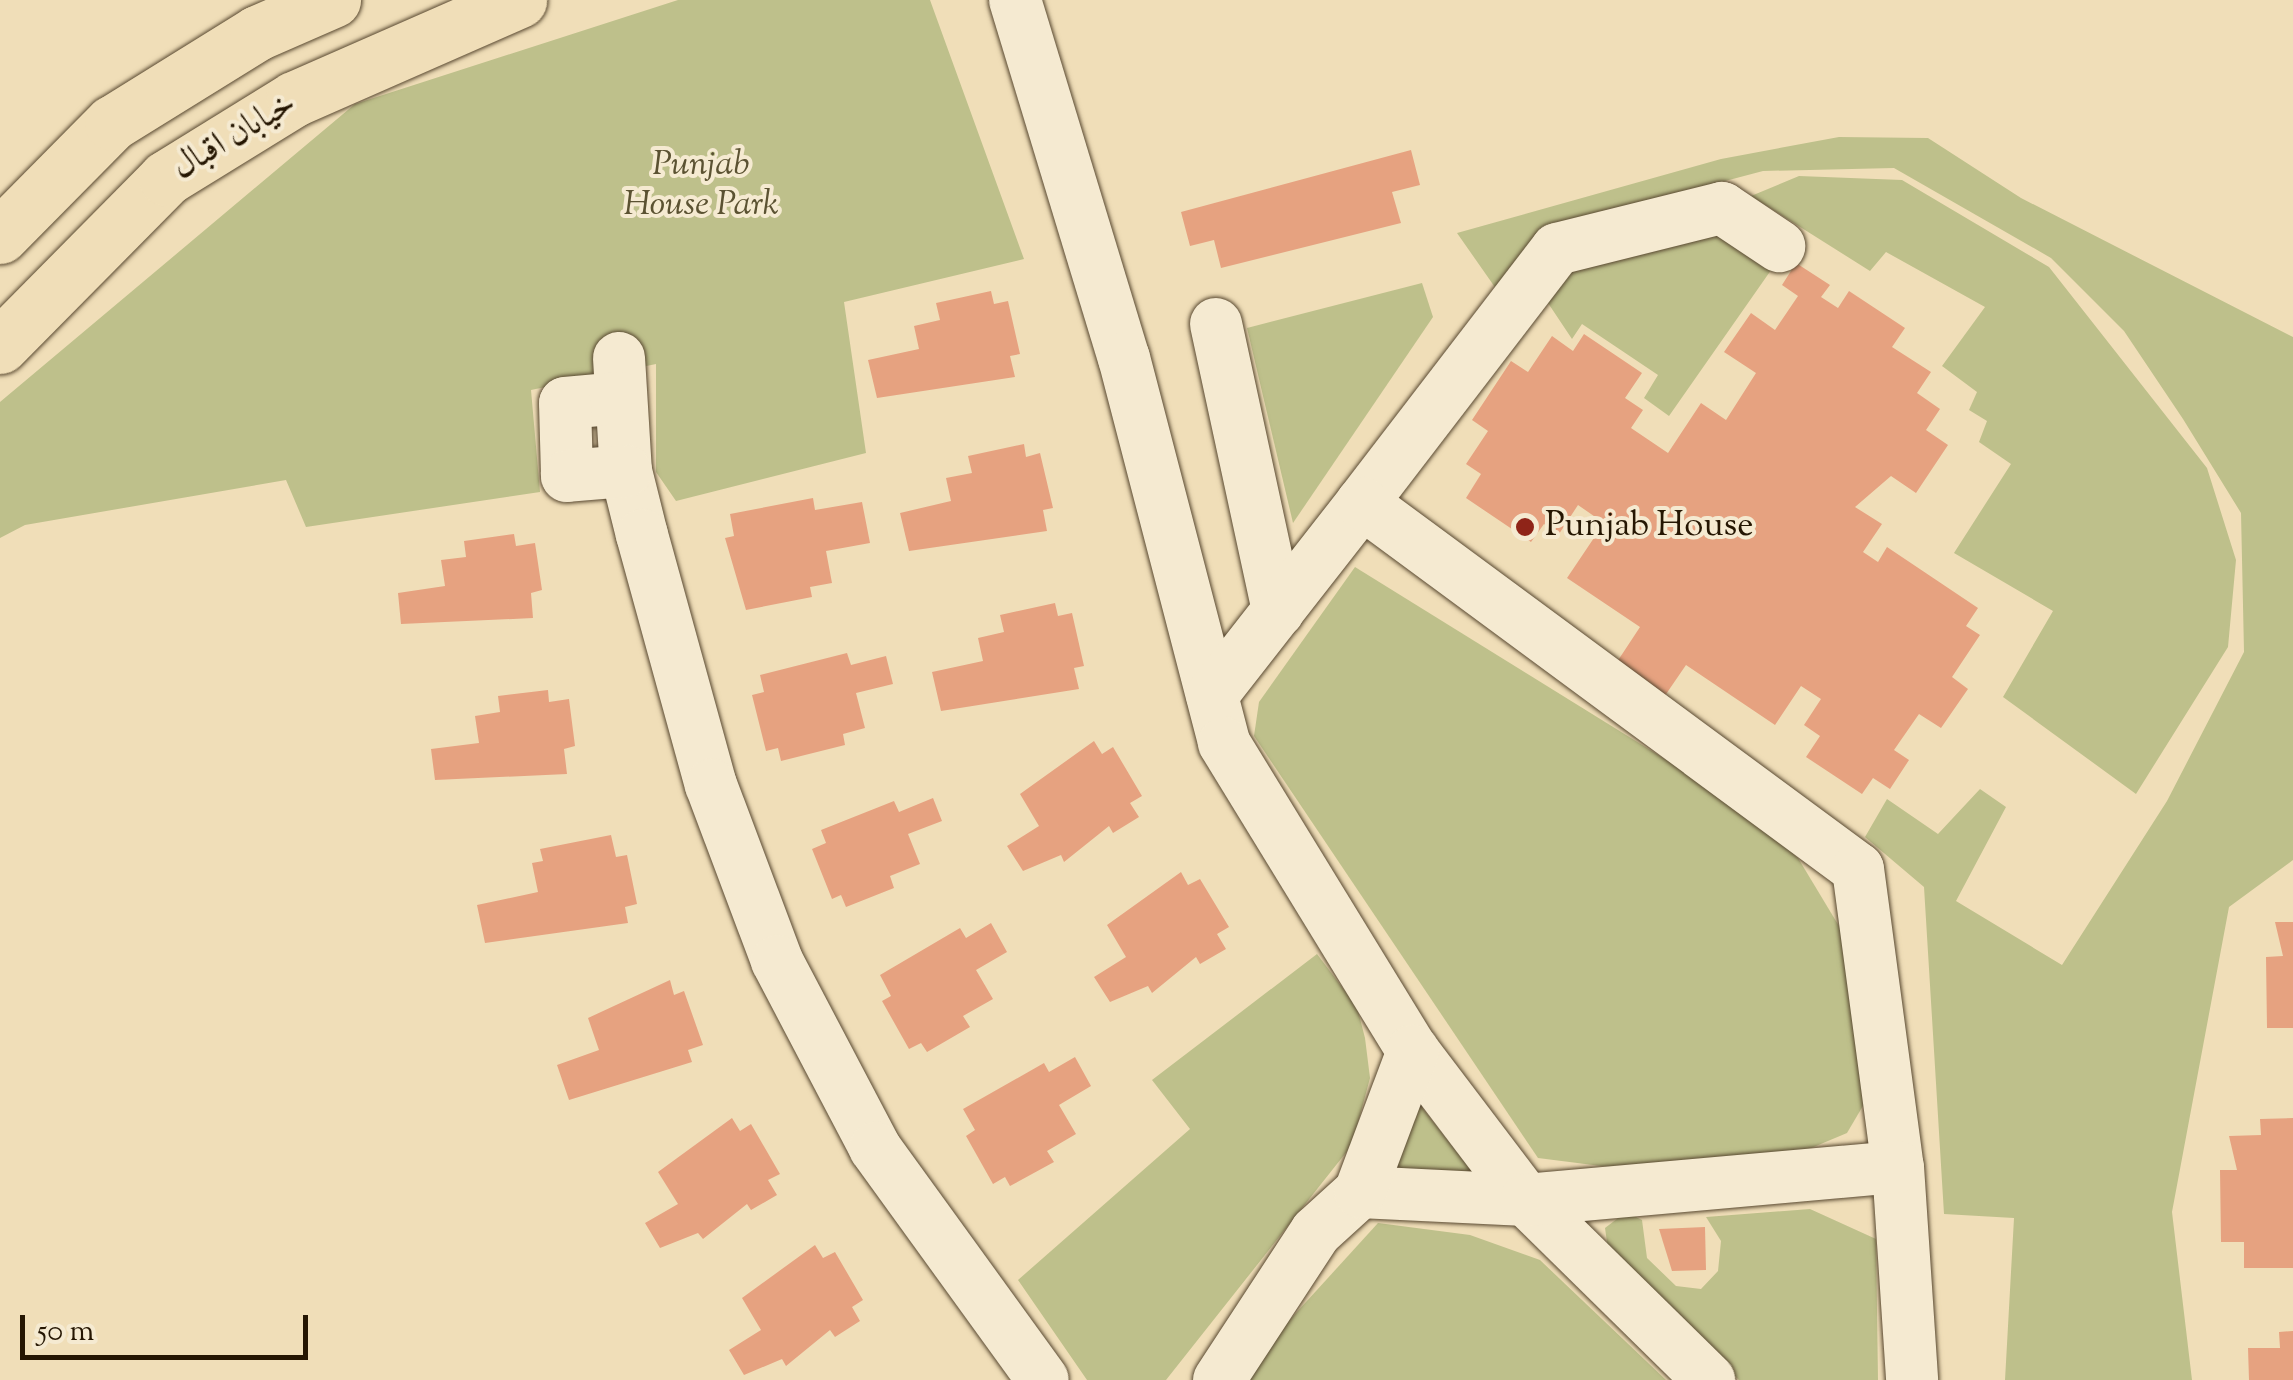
<!DOCTYPE html>
<meta charset="utf-8">
<style>
body{margin:0}
#map{position:relative;width:2293px;height:1380px;overflow:hidden;background:#f0deb8;font-family:"Sorts Mill Goudy",Amiri,serif}
div>[style]{position:absolute}
[style*='--x']{left:calc(var(--x)*1px);top:calc(var(--y)*1px);width:calc(var(--w)*1px);rotate:calc(var(--a)*1deg)}
.green>*{inset:0;background:#bec08b}
.building>*{inset:0;background:#e6a280}
.roads{filter:drop-shadow(0 0 2px #584830) drop-shadow(0 0 2px #584830)}
.minor>*{height:52px;margin:-26px;padding:0 26px;transform-origin:26px;border-radius:26px;background:#f5ead1}
.major>*{height:55px;margin:-27.5px;padding:0 27.5px;transform-origin:27.5px;border-radius:27.5px;background:#f0deb8}
.dots>*{width:28px;height:28px;translate:-50% -50%;box-sizing:border-box;border:5px solid #f5ead1;border-radius:50%}
span{translate:-50% -50%;white-space:nowrap;text-align:center;line-height:1.15;-webkit-text-stroke:8px #f5ead1;paint-order:stroke}
.street-label{font-size:35px;color:#251602}
.park-label{font-size:35px;color:#5b5232;font-style:italic}
.poi-label{font-size:35px;color:#251602}
.left{translate:0 -50%;text-align:left}
.scale{position:absolute;left:20px;top:1315px;width:288px;height:45px;box-sizing:border-box;border:5px solid #251602;border-top:0;padding-left:12px;font-size:30px;line-height:35px;white-space:nowrap;color:#251602;-webkit-text-stroke:8px #f5ead1;paint-order:stroke}
</style>
<div id="map">
<div class="green">
<div style="clip-path:polygon(678px 0,930px 0,1024px 259px,844px 302px,866px 453px,676px 501px,656px 472px,656px 364px,531px 390px,540px 492px,306px 527px,286px 480px,25px 525px,0 538px,0 402px,355px 104px)"></div>
<div style="clip-path:polygon(1839px 137px,1928px 138px,2021px 198px,2293px 337px,2293px 860px,2229px 907px,2172px 1212px,2192px 1380px,2005px 1380px,2014px 1218px,1944px 1214px,1924px 887px,1865px 837px,1887px 799px,1938px 834px,1980px 789px,2006px 807px,1956px 901px,2062px 965px,2167px 801px,2244px 652px,2241px 513px,2183px 419px,2124px 331px,2051px 258px,1894px 168px,1763px 171px,1710px 185px,1499px 293px,1457px 233px,1721px 159px)"></div>
<div style="clip-path:polygon(1799px 176px,1902px 180px,2049px 267px,2207px 468px,2236px 560px,2228px 647px,2136px 794px,2003px 697px,2053px 611px,1954px 553px,2011px 464px,1979px 442px,1987px 421px,1969px 410px,1977px 392px,1942px 366px,1985px 307px,1886px 252px,1870px 271px,1751px 196px)"></div>
<div style="clip-path:polygon(1714px 221px,1776px 263px,1669px 416px,1644px 398px,1658px 375px,1582px 324px,1572px 339px,1548px 303px,1562px 265px)"></div>
<div style="clip-path:polygon(1422px 283px,1433px 317px,1293px 523px,1247px 328px)"></div>
<div style="clip-path:polygon(1355px 567px,1739px 805px,1798px 858px,1848px 941px,1867px 1099px,1847px 1133px,1797px 1154px,1648px 1172px,1538px 1158px,1254px 736px,1259px 702px)"></div>
<div style="clip-path:polygon(1317px 954px,1357px 1007px,1365px 1038px,1370px 1078px,1352px 1145px,1166px 1380px,1087px 1380px,1018px 1280px,1190px 1129px,1152px 1080px)"></div>
<div style="clip-path:polygon(1420px 1105px,1474px 1174px,1395px 1170px)"></div>
<div style="clip-path:polygon(1810px 1209px,1876px 1239px,1878px 1380px,1739px 1380px,1609px 1256px,1605px 1228px,1626px 1212px,1642px 1220px,1647px 1258px,1676px 1286px,1701px 1289px,1718px 1271px,1721px 1241px,1706px 1217px)"></div>
<div style="clip-path:polygon(1378px 1223px,1470px 1235px,1540px 1260px,1666px 1380px,1235px 1380px)"></div>
</div>
<div class="building">
<div style="clip-path:polygon(1411px 150px,1420px 185px,1392px 192px,1401px 223px,1221px 268px,1214px 240px,1190px 246px,1181px 212px)"></div>
<div style="clip-path:polygon(1796px 263px,1830px 285px,1821px 297px,1838px 308px,1849px 291px,1905px 328px,1892px 347px,1931px 372px,1917px 393px,1940px 409px,1926px 430px,1948px 445px,1916px 493px,1891px 476px,1855px 507px,1882px 524px,1863px 552px,1878px 562px,1887px 547px,1978px 608px,1966px 626px,1980px 635px,1952px 677px,1968px 689px,1941px 728px,1919px 714px,1894px 750px,1909px 760px,1890px 789px,1873px 778px,1862px 794px,1806px 757px,1820px 736px,1804px 725px,1821px 699px,1801px 686px,1775px 725px,1686px 665px,1662px 700px,1613px 668px,1640px 627px,1567px 578px,1604px 523px,1578px 505px,1559px 534px,1544px 524px,1531px 542px,1466px 498px,1481px 474px,1466px 464px,1488px 431px,1472px 420px,1511px 361px,1528px 372px,1552px 336px,1573px 351px,1584px 334px,1642px 373px,1625px 398px,1643px 410px,1631px 428px,1668px 453px,1701px 403px,1726px 420px,1756px 373px,1724px 352px,1751px 313px,1775px 330px,1798px 296px,1782px 285px)"></div>
<div style="clip-path:polygon(991px 291px,994px 304px,1008px 301px,1020px 354px,1010px 356px,1015px 377px,877px 398px,868px 360px,919px 349px,914px 326px,940px 320px,936px 303px)"></div>
<div style="clip-path:polygon(1024px 444px,1026px 457px,1040px 453px,1053px 508px,1043px 510px,1047px 531px,909px 551px,900px 513px,951px 501px,946px 478px,972px 473px,968px 456px)"></div>
<div style="clip-path:polygon(813px 498px,815px 510px,862px 502px,870px 543px,826px 551px,832px 583px,810px 587px,812px 597px,746px 610px,725px 538px,734px 536px,730px 514px)"></div>
<div style="clip-path:polygon(514px 534px,516px 546px,535px 543px,542px 590px,531px 593px,533px 618px,401px 624px,398px 593px,445px 586px,441px 560px,466px 557px,464px 541px)"></div>
<div style="clip-path:polygon(1055px 603px,1058px 616px,1072px 613px,1084px 666px,1074px 668px,1079px 689px,941px 711px,932px 672px,983px 661px,978px 638px,1004px 632px,1000px 615px)"></div>
<div style="clip-path:polygon(847px 653px,851px 665px,886px 656px,893px 684px,856px 693px,865px 728px,843px 734px,845px 745px,781px 761px,778px 748px,766px 751px,752px 695px,764px 692px,760px 675px)"></div>
<div style="clip-path:polygon(548px 690px,549px 702px,569px 699px,575px 746px,564px 749px,567px 774px,435px 780px,431px 749px,479px 743px,475px 716px,500px 712px,498px 696px)"></div>
<div style="clip-path:polygon(1094px 741px,1102px 754px,1113px 747px,1142px 796px,1130px 803px,1139px 817px,1113px 833px,1109px 826px,1064px 862px,1061px 855px,1023px 871px,1007px 846px,1039px 826px,1020px 794px)"></div>
<div style="clip-path:polygon(933px 798px,942px 821px,908px 834px,920px 864px,890px 876px,894px 888px,846px 907px,841px 895px,832px 899px,812px 849px,826px 843px,821px 830px,894px 801px,899px 812px)"></div>
<div style="clip-path:polygon(611px 835px,616px 857px,627px 855px,637px 904px,625px 907px,628px 923px,485px 943px,477px 905px,538px 892px,532px 863px,543px 861px,540px 849px)"></div>
<div style="clip-path:polygon(1181px 872px,1188px 885px,1200px 879px,1229px 927px,1217px 934px,1226px 949px,1200px 964px,1196px 957px,1152px 993px,1148px 986px,1110px 1002px,1094px 977px,1126px 957px,1107px 925px)"></div>
<div style="clip-path:polygon(2275px 922px,2293px 922px,2293px 1028px,2267px 1028px,2266px 957px,2283px 956px)"></div>
<div style="clip-path:polygon(991px 923px,1007px 952px,976px 970px,993px 999px,963px 1016px,970px 1027px,927px 1052px,921px 1043px,909px 1049px,882px 1001px,891px 996px,880px 975px,960px 928px,966px 938px)"></div>
<div style="clip-path:polygon(670px 980px,674px 995px,684px 991px,703px 1045px,688px 1050px,692px 1062px,569px 1100px,557px 1065px,599px 1050px,588px 1018px)"></div>
<div style="clip-path:polygon(1075px 1057px,1091px 1086px,1059px 1105px,1076px 1134px,1047px 1151px,1054px 1162px,1010px 1186px,1005px 1177px,993px 1184px,966px 1136px,975px 1130px,963px 1109px,1044px 1063px,1049px 1072px)"></div>
<div style="clip-path:polygon(732px 1118px,740px 1131px,751px 1124px,780px 1174px,768px 1180px,777px 1195px,751px 1210px,747px 1204px,703px 1239px,698px 1233px,660px 1248px,645px 1223px,678px 1204px,658px 1172px)"></div>
<div style="clip-path:polygon(2293px 1118px,2293px 1268px,2244px 1268px,2244px 1242px,2221px 1242px,2220px 1170px,2237px 1170px,2229px 1136px,2261px 1135px,2260px 1119px)"></div>
<div style="clip-path:polygon(1705px 1227px,1706px 1270px,1672px 1271px,1659px 1229px)"></div>
<div style="clip-path:polygon(815px 1245px,823px 1258px,835px 1252px,863px 1300px,852px 1307px,860px 1321px,835px 1337px,830px 1330px,786px 1366px,782px 1359px,744px 1375px,729px 1350px,761px 1330px,742px 1298px)"></div>
<div style="clip-path:polygon(2293px 1331px,2293px 1380px,2249px 1380px,2248px 1348px,2280px 1348px,2279px 1332px)"></div>
</div>
<div class="roads">
<div class="minor">
<div style="--x:1015;--y:0;--w:374;--a:73.1"></div>
<div style="--x:1124;--y:358;--w:398;--a:75.4"></div>
<div style="--x:1224;--y:743;--w:361;--a:58.5"></div>
<div style="--x:1413;--y:1051;--w:187;--a:52.8"></div>
<div style="--x:1526;--y:1200;--w:257;--a:44.5"></div>
<div style="--x:1216;--y:324;--w:294;--a:77.8"></div>
<div style="--x:619;--y:358;--w:113;--a:86.5"></div>
<div style="--x:626;--y:471;--w:66;--a:76"></div>
<div style="--x:642;--y:535;--w:259;--a:74.6"></div>
<div style="--x:711;--y:785;--w:188;--a:69.4"></div>
<div style="--x:777;--y:961;--w:211;--a:62.3"></div>
<div style="--x:875;--y:1148;--w:286;--a:54.1"></div>
<div style="--x:621;--y:398;--w:56;--a:174.9"></div>
<div style="--x:565;--y:403;--w:73;--a:88.4"></div>
<div style="--x:567;--y:476;--w:59;--a:-4.8"></div>
<div style="--x:1362;--y:503;--w:320;--a:-52.5"></div>
<div style="--x:1557;--y:249;--w:170;--a:-14"></div>
<div style="--x:1722;--y:208;--w:69;--a:33.7"></div>
<div style="--x:1212;--y:695;--w:244;--a:-52"></div>
<div style="--x:1362;--y:503;--w:616;--a:36.42"></div>
<div style="--x:1858;--y:869;--w:301;--a:82.4"></div>
<div style="--x:1898;--y:1167;--w:213;--a:86.2"></div>
<div style="--x:1360;--y:1192;--w:166;--a:2.8"></div>
<div style="--x:1526;--y:1200;--w:373;--a:-5.1"></div>
<div style="--x:1219;--y:1380;--w:177;--a:-56.8"></div>
<div style="--x:1316;--y:1232;--w:59;--a:-42.3"></div>
<div style="--x:1360;--y:1192;--w:151;--a:-69.4"></div>
</div>
<div class="major">
<div style="--x:0;--y:236;--w:159;--a:-45.3"></div>
<div style="--x:112;--y:123;--w:171;--a:-31.8"></div>
<div style="--x:257;--y:33;--w:83;--a:-23.5"></div>
<div style="--x:0;--y:346;--w:236;--a:-45.3"></div>
<div style="--x:166;--y:178;--w:150;--a:-31.7"></div>
<div style="--x:294;--y:99;--w:246;--a:-23.7"></div>
</div>
</div>
<div class="dots">
<div style="left:1525px;top:527px;background:#8f2418"></div>
</div>
<div class="street-label">
<span style="left:235px;top:137px;rotate:-31deg">خیابان اقبال</span>
</div>
<div class="park-label">
<span style="left:701px;top:186px">Punjab<br>House Park</span>
</div>
<div class="poi-label">
<span class="left" style="left:1545px;top:527px">Punjab House</span>
</div>
<div class="scale">50 m</div>
</div>
